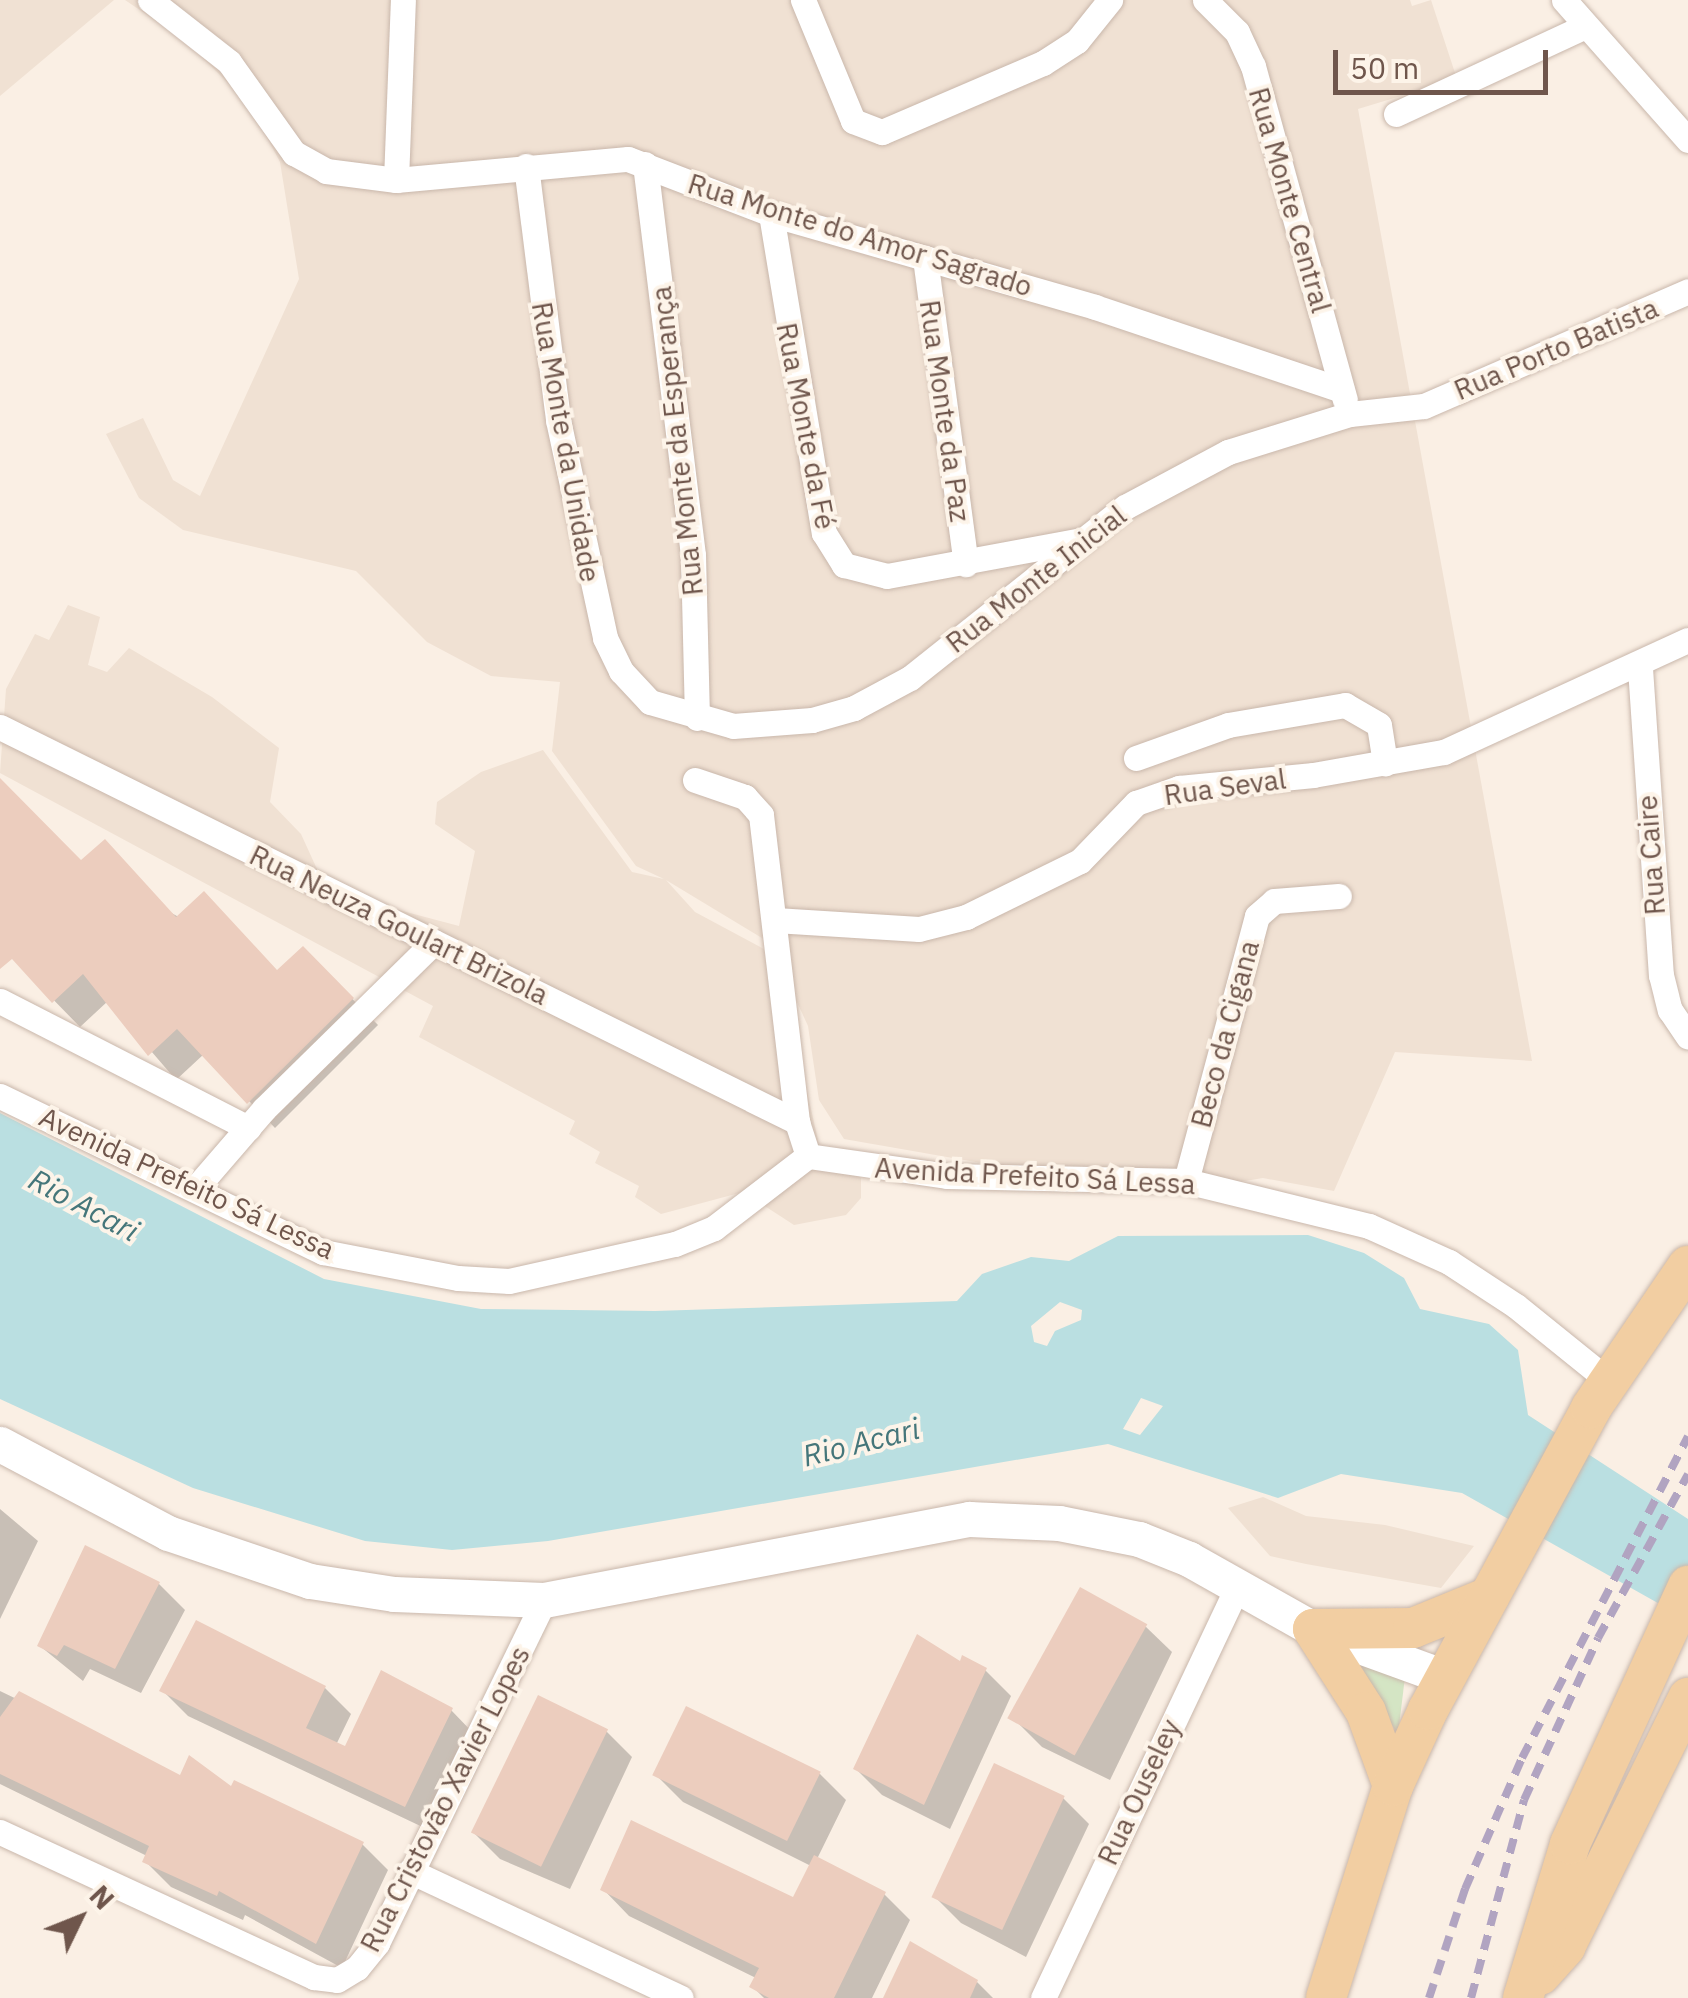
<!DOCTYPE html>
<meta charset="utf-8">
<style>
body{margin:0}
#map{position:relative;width:1688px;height:1998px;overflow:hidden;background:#faefe4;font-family:"IBM Plex Sans",sans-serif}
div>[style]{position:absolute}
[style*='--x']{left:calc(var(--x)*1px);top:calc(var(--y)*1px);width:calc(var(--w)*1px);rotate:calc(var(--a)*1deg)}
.residential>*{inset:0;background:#f0e1d3}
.green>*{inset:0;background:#d4e5c4}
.water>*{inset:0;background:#badfe1}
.shadow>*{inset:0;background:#0003}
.building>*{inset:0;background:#eccdbe;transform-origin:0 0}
.roads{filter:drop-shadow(0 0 2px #c9b7ab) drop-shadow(0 0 2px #c9b7ab)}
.street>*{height:25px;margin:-12.5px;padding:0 12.5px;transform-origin:12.5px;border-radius:12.5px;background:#fff}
.secondary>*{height:35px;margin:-17.5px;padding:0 17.5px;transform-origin:17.5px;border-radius:17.5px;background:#fff}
.primary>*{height:40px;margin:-20px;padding:0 20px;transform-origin:20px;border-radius:20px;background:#f2cea2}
.rail>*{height:8px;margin-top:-4px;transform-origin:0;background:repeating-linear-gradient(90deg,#b1a4c1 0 15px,transparent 0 25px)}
span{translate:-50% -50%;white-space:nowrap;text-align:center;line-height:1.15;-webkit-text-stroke:8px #fdf4e9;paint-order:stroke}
.street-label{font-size:28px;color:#6f564c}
.water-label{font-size:30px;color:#45767a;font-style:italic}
.north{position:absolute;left:30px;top:1868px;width:100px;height:100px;-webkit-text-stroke:8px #fdf4e9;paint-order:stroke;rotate:47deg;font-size:28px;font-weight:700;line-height:40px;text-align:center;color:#6f564c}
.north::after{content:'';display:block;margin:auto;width:35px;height:45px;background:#6f564c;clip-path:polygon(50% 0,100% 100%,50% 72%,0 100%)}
.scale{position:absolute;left:1333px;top:50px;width:215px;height:45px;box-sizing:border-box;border:5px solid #6f564c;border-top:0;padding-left:12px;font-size:30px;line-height:35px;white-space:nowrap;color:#6f564c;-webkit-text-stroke:8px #fdf4e9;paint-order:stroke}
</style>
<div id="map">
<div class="residential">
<div style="clip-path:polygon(0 0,114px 0,0 96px)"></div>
<div style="clip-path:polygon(125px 0,1410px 0,1412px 6px,1431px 0,1457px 79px,1358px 109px,1532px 1061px,1395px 1052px,1334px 1191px,1263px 1178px,1233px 1183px,1010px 1168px,844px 1139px,819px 1100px,808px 1026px,770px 943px,666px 880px,695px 912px,764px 949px,788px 1007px,820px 1149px,861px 1178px,861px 1198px,846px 1215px,794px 1225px,743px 1192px,661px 1214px,635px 1197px,639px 1186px,595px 1163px,600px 1152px,569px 1134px,575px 1121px,419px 1037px,433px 1006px,0 773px,6px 689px,35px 634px,49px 640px,68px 605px,100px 617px,88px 665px,107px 672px,129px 648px,212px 697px,279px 748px,270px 802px,301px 834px,327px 891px,459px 926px,475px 851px,435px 824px,437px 802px,481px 772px,543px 750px,632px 872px,664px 879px,636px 866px,552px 751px,560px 682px,491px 676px,427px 642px,356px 571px,183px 530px,139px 498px,106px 434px,143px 418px,173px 480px,200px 496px,299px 279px,280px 162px,249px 104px,187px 42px)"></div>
<div style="clip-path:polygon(1263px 1497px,1306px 1516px,1385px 1525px,1474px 1546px,1441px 1588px,1306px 1564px,1270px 1556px,1228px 1508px)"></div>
</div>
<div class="green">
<div style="clip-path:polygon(1345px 1654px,1405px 1677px,1398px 1734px)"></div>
</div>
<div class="water">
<div style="clip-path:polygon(evenodd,0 1113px,324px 1279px,481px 1309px,655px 1311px,957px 1301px,982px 1274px,1031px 1257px,1069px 1261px,1118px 1236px,1308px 1235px,1364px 1253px,1404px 1278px,1420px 1309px,1489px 1324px,1518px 1350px,1528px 1415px,1688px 1519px,1688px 1620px,1462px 1493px,1341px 1474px,1278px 1498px,1108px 1444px,548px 1541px,452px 1550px,365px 1541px,193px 1488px,0 1399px,0 1113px,1060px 1302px,1082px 1310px,1081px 1320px,1055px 1331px,1047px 1346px,1034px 1342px,1031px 1326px,1060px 1302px,0 1113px,1141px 1398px,1163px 1406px,1140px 1435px,1123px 1429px,1141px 1398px)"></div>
</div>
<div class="shadow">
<div style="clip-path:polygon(0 795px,81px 863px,278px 972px,303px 949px,378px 1025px,275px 1128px,204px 1054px,176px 1080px,108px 1001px,80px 1027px,4px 949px,0 953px)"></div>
<div style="clip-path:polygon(0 1509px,38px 1541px,0 1619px)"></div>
<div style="clip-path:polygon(86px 1549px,159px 1584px,185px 1610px,141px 1693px,90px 1669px,83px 1681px,40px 1646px)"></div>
<div style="clip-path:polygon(1145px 1626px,1172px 1652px,1110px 1780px,1042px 1747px,1016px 1721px)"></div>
<div style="clip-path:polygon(961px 1664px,985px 1670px,1011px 1696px,950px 1829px,882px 1795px,856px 1769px)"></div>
<div style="clip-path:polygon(325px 1688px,351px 1714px,336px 1745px,346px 1749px,451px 1710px,477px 1737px,431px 1831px,188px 1716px,162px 1690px)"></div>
<div style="clip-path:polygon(0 1691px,181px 1778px,232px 1790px,362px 1844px,388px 1870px,342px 1968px,245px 1915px,243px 1920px,171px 1887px,145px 1861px,147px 1856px,0 1784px)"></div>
<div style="clip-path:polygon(606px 1731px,632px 1757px,570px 1889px,500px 1859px,474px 1833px)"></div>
<div style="clip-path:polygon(820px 1774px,846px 1800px,817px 1859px,884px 1894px,910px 1920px,872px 1998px,764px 1998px,752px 1986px,756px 1978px,629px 1916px,603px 1889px,795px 1900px,811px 1866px,683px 1802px,657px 1776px)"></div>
<div style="clip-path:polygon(1063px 1798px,1089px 1824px,1026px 1957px,961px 1923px,935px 1897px)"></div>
<div style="clip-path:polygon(977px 1982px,993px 1998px,886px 1998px)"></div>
</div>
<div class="building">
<div style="clip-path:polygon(0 778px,81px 860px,105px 839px,176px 917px,204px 891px,277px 970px,303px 946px,354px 998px,247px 1104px,177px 1029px,148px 1056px,83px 974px,52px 1003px,12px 959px,0 969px)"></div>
<div style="clip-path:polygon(85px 1545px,160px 1582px,115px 1669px,64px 1645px,57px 1656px,37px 1646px)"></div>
<div style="left:1080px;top:1587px;width:77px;height:150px;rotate:29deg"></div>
<div style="clip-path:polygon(196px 1620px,326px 1686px,306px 1728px,345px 1746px,381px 1670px,453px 1708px,405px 1807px,159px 1691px)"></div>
<div style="clip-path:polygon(917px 1634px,960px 1661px,962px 1655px,987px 1668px,924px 1805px,853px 1769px)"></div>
<div style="clip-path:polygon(19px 1691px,180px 1775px,189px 1755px,231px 1786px,234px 1780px,364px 1842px,316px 1944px,219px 1891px,217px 1896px,142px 1862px,149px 1846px,0 1774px,0 1717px)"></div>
<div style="left:538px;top:1695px;width:78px;height:153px;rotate:26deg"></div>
<div style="left:686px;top:1706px;width:150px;height:77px;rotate:26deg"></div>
<div style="left:994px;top:1763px;width:78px;height:148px;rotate:25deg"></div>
<div style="clip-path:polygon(631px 1820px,793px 1897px,814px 1855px,886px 1892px,834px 1998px,769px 1998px,749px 1987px,759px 1968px,600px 1890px)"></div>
<div style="clip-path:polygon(910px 1941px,978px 1980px,970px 1998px,883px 1998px)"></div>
</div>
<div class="roads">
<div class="street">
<div style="--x:150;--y:0;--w:100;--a:38.1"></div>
<div style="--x:229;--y:62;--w:112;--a:54.5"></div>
<div style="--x:294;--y:153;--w:37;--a:29"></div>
<div style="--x:326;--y:171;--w:71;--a:7.3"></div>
<div style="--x:396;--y:180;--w:233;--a:-5.2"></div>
<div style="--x:628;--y:159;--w:153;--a:21"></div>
<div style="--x:771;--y:214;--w:337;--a:16"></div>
<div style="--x:1095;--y:307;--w:260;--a:18.6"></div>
<div style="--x:803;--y:0;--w:131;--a:67.5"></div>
<div style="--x:853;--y:121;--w:31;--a:21"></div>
<div style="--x:882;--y:132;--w:175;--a:-23.2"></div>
<div style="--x:1043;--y:63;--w:40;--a:-32.9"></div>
<div style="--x:1077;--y:41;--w:53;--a:-51.2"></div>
<div style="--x:1205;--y:0;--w:45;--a:45"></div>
<div style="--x:1237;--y:32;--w:38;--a:65"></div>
<div style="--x:1253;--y:66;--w:346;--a:74.6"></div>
<div style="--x:1564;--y:0;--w:187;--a:48.5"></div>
<div style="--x:1396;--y:114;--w:209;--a:-24.9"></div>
<div style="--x:645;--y:164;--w:394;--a:83"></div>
<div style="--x:693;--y:555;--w:163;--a:88.6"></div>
<div style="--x:526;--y:166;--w:256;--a:82.8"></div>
<div style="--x:558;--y:420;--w:223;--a:77.8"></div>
<div style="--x:605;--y:638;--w:37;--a:64"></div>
<div style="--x:621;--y:671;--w:42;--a:46.9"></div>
<div style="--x:650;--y:702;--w:86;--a:16.1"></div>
<div style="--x:733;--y:726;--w:79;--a:-4.3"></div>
<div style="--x:812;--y:720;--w:44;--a:-15.9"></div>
<div style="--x:854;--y:708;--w:64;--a:-28.2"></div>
<div style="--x:910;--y:678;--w:275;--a:-38.5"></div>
<div style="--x:1125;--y:507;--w:117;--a:-28.1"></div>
<div style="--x:1228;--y:452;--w:128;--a:-17.3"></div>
<div style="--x:1350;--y:414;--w:74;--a:-6.2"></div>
<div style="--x:1424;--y:406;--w:288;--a:-23.5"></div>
<div style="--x:396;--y:180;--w:180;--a:-87.8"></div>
<div style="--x:771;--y:214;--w:323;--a:80.6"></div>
<div style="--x:824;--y:533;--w:38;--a:58"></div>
<div style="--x:844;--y:565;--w:44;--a:14.3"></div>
<div style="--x:887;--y:576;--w:198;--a:-10.5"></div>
<div style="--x:925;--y:258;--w:309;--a:82.4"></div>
<div style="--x:1640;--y:668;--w:308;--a:86.1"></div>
<div style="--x:1661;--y:975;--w:36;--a:76"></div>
<div style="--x:1670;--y:1010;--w:32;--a:56"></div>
<div style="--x:0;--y:727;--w:890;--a:26.36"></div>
<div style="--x:1136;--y:758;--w:98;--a:-19.7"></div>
<div style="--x:1228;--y:725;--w:119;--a:-9.7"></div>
<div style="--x:1345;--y:705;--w:39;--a:30"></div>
<div style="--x:1379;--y:725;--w:39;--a:81"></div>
<div style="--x:695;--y:780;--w:53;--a:18.8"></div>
<div style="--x:745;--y:797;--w:24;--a:48"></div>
<div style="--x:761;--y:815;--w:309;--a:83.3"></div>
<div style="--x:797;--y:1122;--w:36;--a:72"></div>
<div style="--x:775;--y:920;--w:144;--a:3.6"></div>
<div style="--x:919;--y:929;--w:49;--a:-14.3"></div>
<div style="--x:966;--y:917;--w:127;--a:-26.2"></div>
<div style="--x:1080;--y:861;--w:81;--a:-46"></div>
<div style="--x:1136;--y:803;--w:46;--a:-19.2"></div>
<div style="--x:1179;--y:788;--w:135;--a:-5.5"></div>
<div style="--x:1313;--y:775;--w:133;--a:-10"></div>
<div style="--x:1444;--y:752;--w:268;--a:-24.7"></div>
<div style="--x:0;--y:1001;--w:279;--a:27.1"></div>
<div style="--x:0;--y:1096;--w:359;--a:25.8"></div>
<div style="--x:323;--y:1252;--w:137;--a:10.9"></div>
<div style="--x:458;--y:1278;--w:51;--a:3.4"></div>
<div style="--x:509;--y:1281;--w:170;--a:-12.6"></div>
<div style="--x:675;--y:1244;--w:42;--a:-22.3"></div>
<div style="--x:714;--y:1228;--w:118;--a:-37.5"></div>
<div style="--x:808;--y:1156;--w:140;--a:8.2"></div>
<div style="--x:947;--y:1176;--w:239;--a:1.2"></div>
<div style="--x:1186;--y:1181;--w:188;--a:13.8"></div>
<div style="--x:1369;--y:1226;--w:88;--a:24.2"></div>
<div style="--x:1449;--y:1262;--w:80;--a:33.3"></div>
<div style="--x:1516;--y:1306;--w:119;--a:38.9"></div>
<div style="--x:1186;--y:1181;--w:274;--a:-75"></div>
<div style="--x:1257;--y:916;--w:23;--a:-41"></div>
<div style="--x:1274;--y:901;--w:65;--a:-4.4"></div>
<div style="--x:195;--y:1189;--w:106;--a:-49.2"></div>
<div style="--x:264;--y:1109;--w:238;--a:-44.5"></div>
<div style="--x:0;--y:1832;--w:346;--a:24.8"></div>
<div style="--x:314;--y:1977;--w:23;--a:7"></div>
<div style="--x:337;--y:1980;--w:23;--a:-31"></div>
<div style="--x:357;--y:1968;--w:32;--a:-51"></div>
<div style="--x:377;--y:1943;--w:381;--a:-64"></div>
<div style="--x:410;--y:1871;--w:299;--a:25.1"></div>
<div style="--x:1043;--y:1998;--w:454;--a:-64.7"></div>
</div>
<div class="secondary">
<div style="--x:0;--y:1444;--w:190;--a:27.9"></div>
<div style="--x:168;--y:1533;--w:150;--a:18.7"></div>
<div style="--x:310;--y:1581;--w:85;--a:8.8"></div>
<div style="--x:394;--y:1594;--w:150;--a:2.3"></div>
<div style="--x:544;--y:1600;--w:433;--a:-10.8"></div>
<div style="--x:969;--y:1519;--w:90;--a:2.5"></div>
<div style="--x:1059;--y:1523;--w:82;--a:11.3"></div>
<div style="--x:1139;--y:1539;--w:54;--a:21.8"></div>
<div style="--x:1189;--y:1559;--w:142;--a:29.4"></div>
<div style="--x:1313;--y:1629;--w:140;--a:20"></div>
</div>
<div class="primary">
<div style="--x:1313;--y:1629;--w:100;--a:-0.6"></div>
<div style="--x:1413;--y:1628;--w:82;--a:-22.2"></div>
<div style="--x:1313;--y:1629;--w:98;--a:57.4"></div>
<div style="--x:1366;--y:1712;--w:79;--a:70"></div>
<div style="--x:1540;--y:1975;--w:38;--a:-48"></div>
<div style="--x:1565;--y:1947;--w:278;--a:-63.7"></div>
<div style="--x:1326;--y:1998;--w:222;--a:-72.5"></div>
<div style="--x:1393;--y:1786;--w:84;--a:-65.3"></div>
<div style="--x:1428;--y:1710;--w:343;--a:-61.6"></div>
<div style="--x:1591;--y:1408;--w:172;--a:-55.7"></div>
<div style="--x:1523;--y:1998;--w:161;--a:-73"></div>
<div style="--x:1570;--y:1844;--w:284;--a:-65.4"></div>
</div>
</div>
<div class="rail">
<div style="--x:1429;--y:1998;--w:115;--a:-71.7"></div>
<div style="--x:1465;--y:1889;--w:143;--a:-66.5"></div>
<div style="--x:1522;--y:1758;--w:362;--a:-62.7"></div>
<div style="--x:1471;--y:1998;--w:205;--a:-75"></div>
<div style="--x:1524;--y:1800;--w:178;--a:-65.4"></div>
<div style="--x:1598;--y:1638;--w:187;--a:-61.2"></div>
</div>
<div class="street-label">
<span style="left:1290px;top:200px;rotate:74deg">Rua Monte Central</span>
<span style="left:860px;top:235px;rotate:17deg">Rua Monte do Amor Sagrado</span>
<span style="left:1556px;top:349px;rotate:-23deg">Rua Porto Batista</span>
<span style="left:945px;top:411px;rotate:82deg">Rua Monte da Paz</span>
<span style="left:806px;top:426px;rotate:79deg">Rua Monte da Fé</span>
<span style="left:677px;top:441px;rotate:-96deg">Rua Monte da Esperança</span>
<span style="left:566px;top:442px;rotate:80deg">Rua Monte da Unidade</span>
<span style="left:1036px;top:579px;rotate:-38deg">Rua Monte Inicial</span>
<span style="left:1225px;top:787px;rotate:-8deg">Rua Seval</span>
<span style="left:1651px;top:855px;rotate:-94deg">Rua Caire</span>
<span style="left:399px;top:925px;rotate:26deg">Rua Neuza Goulart Brizola</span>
<span style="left:1225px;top:1034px;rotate:-75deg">Beco da Cigana</span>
<span style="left:1035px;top:1176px;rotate:3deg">Avenida Prefeito Sá Lessa</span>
<span style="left:187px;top:1183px;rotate:25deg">Avenida Prefeito Sá Lessa</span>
<span style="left:1139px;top:1792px;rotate:-65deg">Rua Ouseley</span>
<span style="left:445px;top:1799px;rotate:-63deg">Rua Cristovão Xavier Lopes</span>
</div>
<div class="water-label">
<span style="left:84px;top:1205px;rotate:28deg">Rio Acari</span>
<span style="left:861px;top:1442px;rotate:-14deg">Rio Acari</span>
</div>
<div class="north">N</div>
<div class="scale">50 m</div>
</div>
